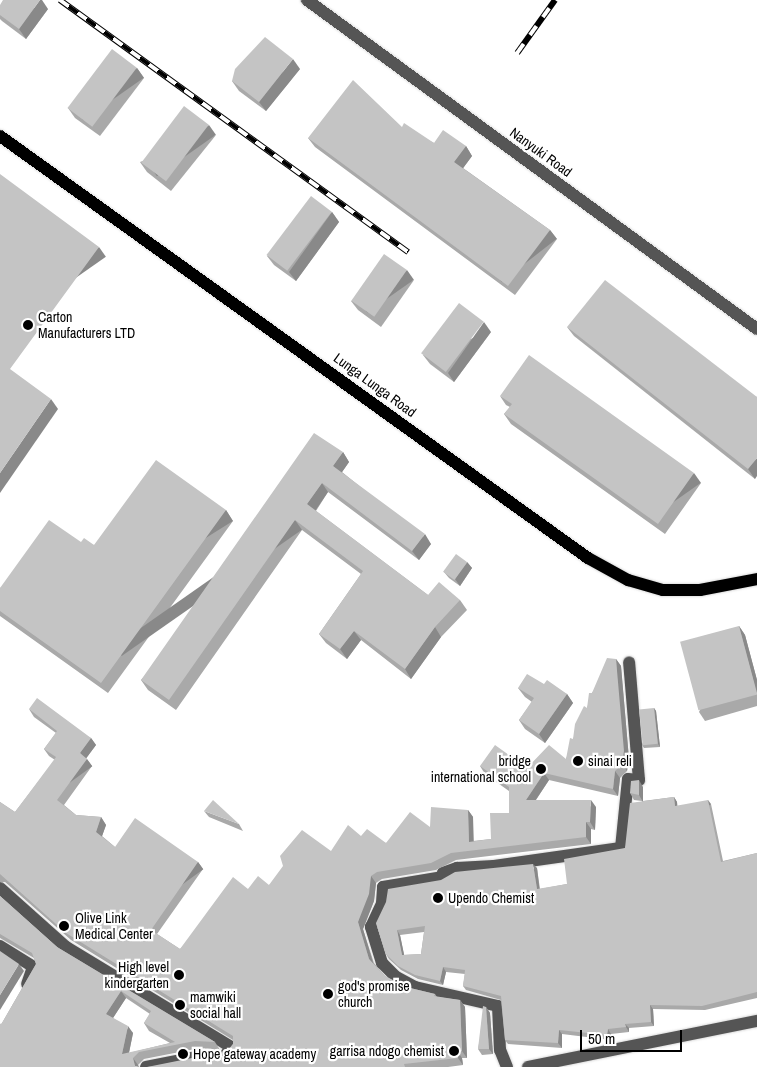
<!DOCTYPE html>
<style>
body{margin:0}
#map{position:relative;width:757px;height:1067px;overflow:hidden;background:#fff;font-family:"Archivo Narrow",sans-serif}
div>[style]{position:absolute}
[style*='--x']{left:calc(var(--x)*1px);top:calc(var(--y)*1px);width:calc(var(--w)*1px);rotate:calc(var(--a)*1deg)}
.roads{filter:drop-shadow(0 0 1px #dbdbdb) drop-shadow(0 0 1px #dbdbdb)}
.minor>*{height:12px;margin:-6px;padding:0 6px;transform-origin:6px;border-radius:6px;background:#555}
.major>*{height:12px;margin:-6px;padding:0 6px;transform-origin:6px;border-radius:6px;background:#000}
.rail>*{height:5.5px;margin-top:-2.75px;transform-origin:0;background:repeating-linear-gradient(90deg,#fff 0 11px,#000 0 22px);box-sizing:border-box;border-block:1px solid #000}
.wall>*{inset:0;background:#a9a9a9}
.shaded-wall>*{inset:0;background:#898989;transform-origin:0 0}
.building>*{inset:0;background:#c4c4c4;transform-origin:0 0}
.dots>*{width:14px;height:14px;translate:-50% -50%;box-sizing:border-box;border:2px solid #fff;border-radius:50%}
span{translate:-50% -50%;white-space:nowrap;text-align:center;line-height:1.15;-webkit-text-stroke:4.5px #fff;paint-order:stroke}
.street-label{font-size:14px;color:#000}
.poi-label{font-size:14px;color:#000}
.left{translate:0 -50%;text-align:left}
.right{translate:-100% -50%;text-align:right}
.scale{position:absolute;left:580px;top:1030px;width:102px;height:22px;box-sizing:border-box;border:2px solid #000;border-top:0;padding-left:6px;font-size:15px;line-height:18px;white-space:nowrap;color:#000;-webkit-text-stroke:4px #fff;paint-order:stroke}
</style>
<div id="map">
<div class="roads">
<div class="minor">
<div style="--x:307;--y:0;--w:557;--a:36.17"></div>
<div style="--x:0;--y:888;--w:89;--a:41.8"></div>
<div style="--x:66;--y:947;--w:193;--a:31.2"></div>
<div style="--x:231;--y:1047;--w:14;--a:124"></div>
<div style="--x:223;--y:1059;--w:21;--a:-172"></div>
<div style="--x:202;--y:1056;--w:57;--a:168.9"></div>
<div style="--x:0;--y:946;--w:39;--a:32"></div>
<div style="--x:33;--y:967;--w:18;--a:109"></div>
<div style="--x:507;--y:1067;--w:18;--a:-112"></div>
<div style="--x:500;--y:1050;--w:44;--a:-92.6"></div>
<div style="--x:498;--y:1006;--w:85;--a:-167.1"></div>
<div style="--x:415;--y:987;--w:21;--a:-152"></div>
<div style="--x:396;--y:977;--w:20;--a:-135"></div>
<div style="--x:382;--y:963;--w:38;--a:-107"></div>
<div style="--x:371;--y:927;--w:26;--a:-65"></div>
<div style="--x:382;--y:903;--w:16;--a:-86"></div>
<div style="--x:383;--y:887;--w:61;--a:-9.5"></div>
<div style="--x:443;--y:877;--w:4;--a:-90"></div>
<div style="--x:443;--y:873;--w:15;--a:-20"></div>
<div style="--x:457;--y:868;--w:37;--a:-3"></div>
<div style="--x:494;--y:866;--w:128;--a:-8.1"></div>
<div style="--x:621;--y:848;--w:69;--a:-84.2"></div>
<div style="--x:628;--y:779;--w:11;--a:5"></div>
<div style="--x:639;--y:780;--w:118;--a:-94.8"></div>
<div style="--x:528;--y:1067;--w:234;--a:-11.4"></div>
</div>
<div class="major">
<div style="--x:0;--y:136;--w:724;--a:35.67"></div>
<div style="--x:588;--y:558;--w:46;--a:28.8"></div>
<div style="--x:628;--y:580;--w:36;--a:16"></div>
<div style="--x:663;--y:590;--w:37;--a:0"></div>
<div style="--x:700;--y:590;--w:58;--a:-10.9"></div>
</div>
</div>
<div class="rail">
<div style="--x:60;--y:0;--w:430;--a:35.9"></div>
<div style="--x:517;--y:53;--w:65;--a:-54.4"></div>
</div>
<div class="wall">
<div style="clip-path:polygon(0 5px,48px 9px,26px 39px,2px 21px,0 19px)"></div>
<div style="clip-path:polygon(137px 68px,144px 78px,100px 136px,75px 118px,68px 108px)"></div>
<div style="clip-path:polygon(300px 69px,266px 111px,239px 91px,232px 81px)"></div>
<div style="clip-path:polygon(402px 127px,434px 143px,466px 146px,472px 156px,463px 168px,550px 230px,557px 239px,515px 295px,315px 147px,308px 138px)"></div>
<div style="clip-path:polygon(216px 135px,171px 191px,147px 172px,140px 162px)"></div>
<div style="clip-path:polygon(332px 212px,339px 222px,296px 281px,274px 265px,267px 256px)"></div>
<div style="clip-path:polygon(414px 280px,381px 327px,358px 310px,351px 301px)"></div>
<div style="clip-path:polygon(567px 327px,757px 397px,755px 479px,574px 336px)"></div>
<div style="clip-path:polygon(491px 332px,454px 382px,430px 364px,423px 355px)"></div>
<div style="clip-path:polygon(500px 396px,701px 483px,665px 534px,511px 424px,504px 414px,510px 407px,506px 405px)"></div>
<div style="clip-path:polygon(343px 452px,349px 462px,342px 472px,431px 544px,419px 560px,328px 492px,316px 511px,428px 595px,460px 600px,467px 610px,441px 637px,411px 679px,361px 640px,347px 659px,326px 643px,319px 634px,361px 574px,302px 530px,176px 710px,148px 690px,141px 680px)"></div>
<div style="clip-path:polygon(226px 510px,233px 521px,108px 693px,0 616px,0 588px,81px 542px,94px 545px)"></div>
<div style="clip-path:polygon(467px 562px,472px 568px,460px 586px,449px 578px,444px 572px)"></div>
<div style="clip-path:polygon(739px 626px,745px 635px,757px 680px,757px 706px,705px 721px,699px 712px)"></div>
<div style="clip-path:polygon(616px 659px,621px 666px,629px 759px,627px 771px,620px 778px,618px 796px,549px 780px,536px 800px,596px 807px,595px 830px,591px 829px,591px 844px,456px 860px,436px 870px,382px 879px,376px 883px,374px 901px,363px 929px,374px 963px,385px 976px,406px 987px,435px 994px,437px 997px,460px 1000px,465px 1007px,467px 1058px,462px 1058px,463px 1065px,448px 1067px,147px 1067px,221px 1059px,233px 1044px,233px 1040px,71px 940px,5px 882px,0 882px,0 802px,15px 812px,55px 760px,49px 756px,44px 749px,56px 733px,34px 717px,29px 709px,91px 738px,96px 745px,86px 758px,92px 766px,64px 805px,76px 815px,101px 817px,106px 825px,102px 836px,115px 847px,198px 862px,203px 869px,157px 934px,180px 949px,248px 889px,269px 885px,361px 836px,386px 843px,430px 827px,468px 810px,473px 817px,473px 841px,491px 839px,509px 813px,509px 791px,485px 774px,480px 766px,527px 768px,566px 759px,573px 739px,587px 708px,592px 693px)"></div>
<div style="clip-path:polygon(544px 684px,567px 694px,573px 703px,545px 743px,525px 729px,519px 720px,532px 702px,525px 697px,518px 688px)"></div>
<div style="clip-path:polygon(654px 708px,656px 711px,660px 747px,644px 748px,642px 745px)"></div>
<div style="clip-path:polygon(evenodd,643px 787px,643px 801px,674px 797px,677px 802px,677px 806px,711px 804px,723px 861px,757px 853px,757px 998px,705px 1010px,653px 1009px,654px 1026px,629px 1028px,629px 1032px,611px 1034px,611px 1040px,562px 1034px,562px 1048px,508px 1044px,505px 1040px,501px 1000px,466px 990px,463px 986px,465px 974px,446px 972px,443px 985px,418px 979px,401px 970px,389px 959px,386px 954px,376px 923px,537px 868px,540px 889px,567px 884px,625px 848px,642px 801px,634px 800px,630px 793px,643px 787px,424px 932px,421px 954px,404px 955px,400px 935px,424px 932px)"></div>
<div style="clip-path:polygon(204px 811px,239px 824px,243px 831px,209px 817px)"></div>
<div style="clip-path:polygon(evenodd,0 896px,57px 947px,215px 1042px,220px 1050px,200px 1048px,144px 1059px,138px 1065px,139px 1067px,2px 1023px,36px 964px,34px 958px,0 938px,0 896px,126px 998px,150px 1014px,144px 1023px,149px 1031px,170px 1043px,129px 1053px,133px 1033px,113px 1018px,126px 998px)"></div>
<div style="clip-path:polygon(486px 1007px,490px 1013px,493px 1054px,482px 1055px,478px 1049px)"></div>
</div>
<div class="shaded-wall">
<div style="clip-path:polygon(40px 0,42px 0,48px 9px,26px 39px,19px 29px)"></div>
<div style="clip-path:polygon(293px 59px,300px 69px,266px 111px,259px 102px)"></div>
<div style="left:137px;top:68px;width:12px;height:74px;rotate:55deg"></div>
<div style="left:209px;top:125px;width:12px;height:72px;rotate:55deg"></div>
<div style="clip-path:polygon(466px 146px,472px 156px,461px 171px,454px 162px)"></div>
<div style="clip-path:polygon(332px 212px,339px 222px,296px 281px,289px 272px)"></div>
<div style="left:550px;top:230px;width:11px;height:70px;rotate:52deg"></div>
<div style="left:99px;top:247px;width:12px;height:151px;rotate:55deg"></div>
<div style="left:407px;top:270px;width:12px;height:57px;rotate:55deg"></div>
<div style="clip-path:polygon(484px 322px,491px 332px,454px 382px,448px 373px)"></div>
<div style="clip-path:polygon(51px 399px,58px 409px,0 493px,0 473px)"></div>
<div style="clip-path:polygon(343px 452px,349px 462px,340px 475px,333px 466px)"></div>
<div style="clip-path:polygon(757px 458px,757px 476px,755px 479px,748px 469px)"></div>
<div style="left:694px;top:473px;width:12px;height:62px;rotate:55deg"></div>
<div style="clip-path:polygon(322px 483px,328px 492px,313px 514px,307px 504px)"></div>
<div style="left:226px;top:510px;width:13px;height:213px;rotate:58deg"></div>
<div style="left:295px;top:520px;width:12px;height:220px;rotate:55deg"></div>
<div style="clip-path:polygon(425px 534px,431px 544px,419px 560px,412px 551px)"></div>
<div style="clip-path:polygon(467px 562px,472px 568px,460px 586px,455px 579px)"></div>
<div style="clip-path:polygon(739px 626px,745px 635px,757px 680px,757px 695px)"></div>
<div style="clip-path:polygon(435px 627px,441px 637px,411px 679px,405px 669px)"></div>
<div style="clip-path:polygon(354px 631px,361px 640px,347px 659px,340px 649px)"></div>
<div style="clip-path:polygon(616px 659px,621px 666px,629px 759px,627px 771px,622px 764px)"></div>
<div style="clip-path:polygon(567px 694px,573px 703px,545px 743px,539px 734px)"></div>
<div style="clip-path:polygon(654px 708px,656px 711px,660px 747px,658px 744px)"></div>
<div style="clip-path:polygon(91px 738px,96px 745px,85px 760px,80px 753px)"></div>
<div style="left:87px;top:759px;width:9px;height:51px;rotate:54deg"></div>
<div style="clip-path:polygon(615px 771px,620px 778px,618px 796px,613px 789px)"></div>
<div style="clip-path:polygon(544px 773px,549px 780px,531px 807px,526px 800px)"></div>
<div style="clip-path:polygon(639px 780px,643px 787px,643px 802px,639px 795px)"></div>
<div style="clip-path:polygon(674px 797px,677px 802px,678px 811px,675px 806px)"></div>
<div style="clip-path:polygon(591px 800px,596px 807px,595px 830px,590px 822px)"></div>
<div style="left:708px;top:800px;width:5px;height:63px;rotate:53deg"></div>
<div style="clip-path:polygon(468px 810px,473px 817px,474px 849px,469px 842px)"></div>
<div style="clip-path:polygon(101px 817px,106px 825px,101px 839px,96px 832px)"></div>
<div style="clip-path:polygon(586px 822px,591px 829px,591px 844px,586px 837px)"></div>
<div style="left:198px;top:862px;width:9px;height:83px;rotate:54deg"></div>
<div style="clip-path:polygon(533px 864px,537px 868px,540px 894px,537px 889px)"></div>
<div style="clip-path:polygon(371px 876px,376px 883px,374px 901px,363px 929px,374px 966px,369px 959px,358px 922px)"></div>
<div style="clip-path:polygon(397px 930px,400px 935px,405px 959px,402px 955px)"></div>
<div style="clip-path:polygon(19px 964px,24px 971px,0 1010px,0 995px)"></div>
<div style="clip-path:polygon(443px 967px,446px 972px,443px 985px,440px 981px)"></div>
<div style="clip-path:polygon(121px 991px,126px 998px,111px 1021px,106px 1014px)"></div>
<div style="clip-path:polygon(460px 1000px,465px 1007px,467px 1058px,462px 1051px)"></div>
<div style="clip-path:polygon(650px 1005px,653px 1009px,654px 1026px,651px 1022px)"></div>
<div style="clip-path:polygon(486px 1007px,490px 1013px,493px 1054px,489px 1049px)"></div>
<div style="clip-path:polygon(625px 1024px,629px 1028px,629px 1032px,626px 1027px)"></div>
<div style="clip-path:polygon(128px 1026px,133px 1033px,127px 1062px,122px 1054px)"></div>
<div style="clip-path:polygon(608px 1029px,611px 1034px,611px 1040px,607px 1035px)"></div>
<div style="clip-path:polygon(559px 1030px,562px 1034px,562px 1048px,558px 1043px)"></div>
<div style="clip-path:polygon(457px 1051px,462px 1058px,463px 1065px,458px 1058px)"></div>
<div style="clip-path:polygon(133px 1058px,138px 1065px,139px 1067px,135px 1066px)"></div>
</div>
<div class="building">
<div style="clip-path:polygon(3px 0,40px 0,19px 29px,0 15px,0 5px)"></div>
<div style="clip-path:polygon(265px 37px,293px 59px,259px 102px,232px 81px,235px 69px)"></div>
<div style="left:112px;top:49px;width:31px;height:74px;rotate:37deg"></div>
<div style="clip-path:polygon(353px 80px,402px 127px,404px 123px,434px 143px,443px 130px,466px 146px,454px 162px,550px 230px,508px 286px,308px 138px)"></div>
<div style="left:184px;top:106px;width:31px;height:71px;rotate:37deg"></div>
<div style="clip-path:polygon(0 174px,99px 247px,10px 369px,51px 399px,0 473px)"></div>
<div style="left:311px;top:196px;width:26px;height:74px;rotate:37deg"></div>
<div style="left:384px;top:254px;width:28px;height:57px;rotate:35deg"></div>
<div style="clip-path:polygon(605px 280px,757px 397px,757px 458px,748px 469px,567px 327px)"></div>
<div style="left:459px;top:303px;width:31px;height:63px;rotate:37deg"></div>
<div style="clip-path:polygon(529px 355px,694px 473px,658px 524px,504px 414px,512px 404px,500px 396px)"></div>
<div style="clip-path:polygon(314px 433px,343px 452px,333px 466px,425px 534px,412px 551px,322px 483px,307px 504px,428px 595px,439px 582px,460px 600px,435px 627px,405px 669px,354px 631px,340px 649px,319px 634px,363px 571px,295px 520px,169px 700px,141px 680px)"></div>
<div style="clip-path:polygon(156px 460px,226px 510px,101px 683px,0 611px,0 588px,49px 520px,81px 542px,84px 538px,94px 545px)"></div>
<div style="left:456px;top:554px;width:14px;height:22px;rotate:36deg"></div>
<div style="left:739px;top:626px;width:71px;height:61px;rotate:75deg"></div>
<div style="clip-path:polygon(607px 658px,616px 659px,624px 751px,622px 764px,615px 771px,613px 789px,544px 773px,526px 800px,591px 800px,590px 822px,586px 822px,586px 837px,451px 853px,431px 863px,377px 872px,371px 876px,369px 894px,358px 922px,369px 959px,385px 976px,406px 987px,435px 994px,434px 996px,460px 1000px,462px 1051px,457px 1051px,458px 1058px,404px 1064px,405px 1067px,147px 1067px,197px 1057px,221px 1059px,233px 1044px,233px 1036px,66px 933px,0 874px,0 802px,15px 812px,56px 757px,44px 749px,57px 731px,29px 709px,37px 698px,91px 738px,80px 753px,87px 759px,57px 800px,76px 815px,101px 817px,96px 832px,115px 847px,135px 818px,198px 862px,151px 930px,180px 949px,233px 877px,248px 889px,258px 876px,269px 885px,283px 866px,280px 856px,302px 830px,331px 851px,348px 825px,361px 836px,367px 829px,386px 843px,410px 812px,430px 827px,431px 807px,468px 810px,469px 842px,491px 839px,490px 813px,509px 813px,509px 787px,480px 766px,495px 745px,527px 768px,549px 745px,566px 759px,570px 738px,573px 739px,575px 724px,584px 706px,587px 708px,589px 693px,592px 693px)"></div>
<div style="clip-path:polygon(527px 674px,544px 684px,547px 680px,567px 694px,539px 734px,519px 720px,534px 698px,518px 688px)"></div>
<div style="left:654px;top:708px;width:36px;height:15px;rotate:84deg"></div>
<div style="clip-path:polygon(639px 780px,639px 795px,630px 793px,631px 781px)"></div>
<div style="clip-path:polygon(evenodd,674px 797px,675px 806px,708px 800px,721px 862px,757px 853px,757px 992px,702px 1006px,650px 1005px,651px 1022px,625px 1024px,626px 1027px,608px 1029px,607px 1035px,559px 1030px,558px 1043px,505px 1040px,501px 996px,463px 986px,465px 970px,443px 967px,440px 981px,415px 975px,398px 966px,386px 954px,376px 923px,386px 902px,388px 889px,441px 880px,455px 872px,533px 864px,537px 889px,567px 884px,564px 859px,625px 848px,630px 803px,674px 797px,425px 926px,421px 954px,402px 955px,397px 930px,425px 926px)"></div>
<div style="clip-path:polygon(213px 800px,239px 824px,204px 811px)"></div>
<div style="clip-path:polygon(evenodd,0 896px,57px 947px,215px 1042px,195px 1041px,139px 1052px,133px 1058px,135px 1066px,140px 1067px,0 1067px,0 1024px,2px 1023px,36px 964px,32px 953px,0 934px,0 896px,121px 991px,151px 1011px,144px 1023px,175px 1042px,122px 1054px,128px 1026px,106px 1014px,121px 991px)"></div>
<div style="clip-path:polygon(0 951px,19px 964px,0 995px)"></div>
<div style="clip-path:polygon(483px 1006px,486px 1007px,489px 1049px,478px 1049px)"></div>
</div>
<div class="dots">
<div style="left:28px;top:325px;background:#000"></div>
<div style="left:578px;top:761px;background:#000"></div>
<div style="left:541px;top:769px;background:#000"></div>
<div style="left:438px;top:898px;background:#000"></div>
<div style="left:64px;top:926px;background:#000"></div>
<div style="left:179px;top:975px;background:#000"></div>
<div style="left:328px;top:994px;background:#000"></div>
<div style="left:180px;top:1005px;background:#000"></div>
<div style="left:454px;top:1051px;background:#000"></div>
<div style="left:183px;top:1054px;background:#000"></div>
</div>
<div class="street-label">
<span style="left:541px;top:152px;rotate:36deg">Nanyuki Road</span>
<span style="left:375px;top:385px;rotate:36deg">Lunga Lunga Road</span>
</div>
<div class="poi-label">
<span class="left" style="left:38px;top:325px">Carton<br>Manufacturers LTD</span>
<span class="right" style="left:531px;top:769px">bridge<br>international school</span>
<span class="left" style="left:588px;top:761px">sinai reli</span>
<span class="left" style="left:448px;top:898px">Upendo Chemist</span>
<span class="left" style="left:75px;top:926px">Olive Link<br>Medical Center</span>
<span class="right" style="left:169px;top:975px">High level<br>kindergarten</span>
<span class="left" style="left:338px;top:994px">god's promise<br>church</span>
<span class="left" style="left:190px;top:1005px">mamwiki<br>social hall</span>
<span class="right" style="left:444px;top:1051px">garrisa ndogo chemist</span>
<span class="left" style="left:193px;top:1054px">Hope gateway academy</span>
</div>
<div class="scale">50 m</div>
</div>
